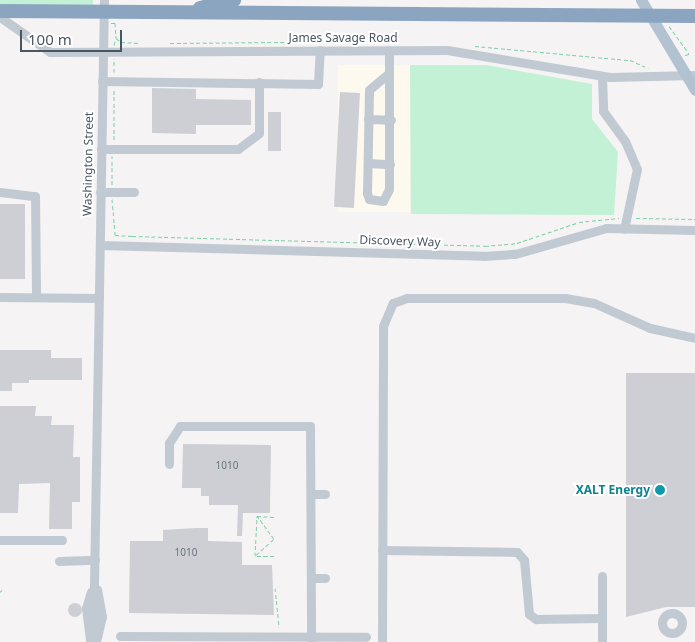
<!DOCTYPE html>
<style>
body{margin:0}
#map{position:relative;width:695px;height:642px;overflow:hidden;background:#f5f3f3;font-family:"Noto Sans",sans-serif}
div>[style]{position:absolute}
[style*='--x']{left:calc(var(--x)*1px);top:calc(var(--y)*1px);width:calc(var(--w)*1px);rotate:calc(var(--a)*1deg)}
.commercial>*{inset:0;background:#fdf9ef;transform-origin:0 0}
.green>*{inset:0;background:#c3f1d5;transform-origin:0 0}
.building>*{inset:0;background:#cdcfd5;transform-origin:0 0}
.round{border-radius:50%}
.path>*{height:1px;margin-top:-0.5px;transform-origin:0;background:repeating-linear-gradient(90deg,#7ad0a6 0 4px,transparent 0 6.5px)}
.minor>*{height:9px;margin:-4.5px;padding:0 4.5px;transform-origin:4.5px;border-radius:4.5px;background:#c1cad2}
.minor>.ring{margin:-4.5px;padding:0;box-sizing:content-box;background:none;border:9px solid #c1cad2;border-radius:50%}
.major>*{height:11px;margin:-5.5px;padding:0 5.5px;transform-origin:5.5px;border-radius:5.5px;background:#b3c2d1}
.highway>*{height:14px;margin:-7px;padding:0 7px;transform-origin:7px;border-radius:7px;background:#8ba5c1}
.dots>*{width:14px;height:14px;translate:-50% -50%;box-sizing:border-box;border:2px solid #fff;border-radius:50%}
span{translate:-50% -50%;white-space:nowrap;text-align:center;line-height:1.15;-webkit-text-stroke:4px #fff;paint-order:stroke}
.number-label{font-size:10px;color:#6b747e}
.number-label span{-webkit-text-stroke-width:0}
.street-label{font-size:12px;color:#4a5661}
.culture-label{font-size:12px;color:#0d838f;font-weight:700}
.right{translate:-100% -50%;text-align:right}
.scale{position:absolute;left:20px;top:30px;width:102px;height:22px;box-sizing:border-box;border:2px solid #4a5661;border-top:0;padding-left:6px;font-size:15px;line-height:18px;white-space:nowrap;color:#4a5661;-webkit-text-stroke:4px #fff;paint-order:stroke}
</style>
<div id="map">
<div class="commercial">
<div style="left:338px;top:65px;width:72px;height:147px"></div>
</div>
<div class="green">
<div style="left:0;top:0;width:93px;height:5px"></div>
<div style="clip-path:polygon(410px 65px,486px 65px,592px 84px,592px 119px,618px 152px,614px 215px,411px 214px)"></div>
</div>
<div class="building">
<div style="clip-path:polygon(152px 88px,196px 89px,196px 99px,251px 100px,251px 125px,196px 125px,196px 134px,152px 133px)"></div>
<div style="left:340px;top:92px;width:20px;height:115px;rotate:3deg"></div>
<div style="left:268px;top:112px;width:13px;height:39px"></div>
<div style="left:0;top:204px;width:25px;height:75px"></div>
<div style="clip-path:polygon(0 350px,51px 350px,51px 358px,82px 358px,82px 380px,29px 380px,29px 383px,12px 383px,12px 391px,0 391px)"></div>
<div style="clip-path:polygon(626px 373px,695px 373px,695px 607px,666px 607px,626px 617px)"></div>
<div style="clip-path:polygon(0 406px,36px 406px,35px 416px,52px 416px,51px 425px,74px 425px,73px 457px,80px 457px,80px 502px,72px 502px,72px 529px,49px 529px,50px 483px,19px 484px,18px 513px,0 513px)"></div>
<div style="clip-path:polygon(183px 444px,271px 445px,270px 513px,243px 513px,242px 536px,237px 536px,238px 505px,209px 505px,209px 496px,201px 496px,201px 488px,182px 488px)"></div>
<div style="clip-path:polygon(196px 528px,208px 528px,208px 541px,242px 542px,242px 565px,272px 565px,274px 615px,129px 613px,130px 541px,163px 541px,163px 530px)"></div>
<div class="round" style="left:68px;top:603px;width:14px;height:14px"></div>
</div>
<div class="path">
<div style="--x:111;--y:23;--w:4;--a:0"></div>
<div style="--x:115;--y:23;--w:15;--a:86"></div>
<div style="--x:116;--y:38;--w:6;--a:39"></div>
<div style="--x:121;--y:42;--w:18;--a:3"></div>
<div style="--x:669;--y:26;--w:34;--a:54"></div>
<div style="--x:689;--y:54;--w:4;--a:166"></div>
<div style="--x:170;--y:43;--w:116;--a:-0.5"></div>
<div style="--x:114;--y:45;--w:7;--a:-74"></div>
<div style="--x:475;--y:46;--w:156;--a:5.2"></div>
<div style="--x:630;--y:60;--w:20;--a:24"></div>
<div style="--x:114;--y:72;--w:13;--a:-90"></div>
<div style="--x:114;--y:140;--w:51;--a:-90"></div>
<div style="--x:112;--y:185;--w:29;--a:-90"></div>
<div style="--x:112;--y:199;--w:36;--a:85"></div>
<div style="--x:115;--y:235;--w:17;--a:3"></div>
<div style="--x:132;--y:236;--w:353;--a:1.6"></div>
<div style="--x:485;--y:246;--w:32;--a:-5"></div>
<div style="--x:517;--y:243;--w:65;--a:-18.7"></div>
<div style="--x:579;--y:222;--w:40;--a:-5.7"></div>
<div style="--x:636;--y:218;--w:59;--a:1"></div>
<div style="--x:256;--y:555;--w:24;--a:-42"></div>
<div style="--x:274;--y:539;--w:29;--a:-126"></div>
<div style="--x:274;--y:556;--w:19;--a:180"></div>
<div style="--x:255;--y:556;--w:40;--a:-87.1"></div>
<div style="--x:257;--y:516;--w:17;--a:3"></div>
<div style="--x:275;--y:588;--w:39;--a:84"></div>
<div style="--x:0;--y:592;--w:3;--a:-45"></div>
</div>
<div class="minor">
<div style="--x:0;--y:17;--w:61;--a:35"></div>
<div style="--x:50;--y:52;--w:397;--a:-0.3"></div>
<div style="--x:447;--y:50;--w:165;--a:9.4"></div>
<div style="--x:610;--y:77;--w:85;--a:-1.3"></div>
<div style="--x:389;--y:50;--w:23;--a:90"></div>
<div style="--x:389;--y:73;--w:26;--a:140"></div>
<div style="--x:369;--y:90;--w:103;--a:91.1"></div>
<div style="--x:367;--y:193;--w:6;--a:72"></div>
<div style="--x:369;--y:199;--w:14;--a:8"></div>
<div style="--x:383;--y:201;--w:13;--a:-63"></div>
<div style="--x:389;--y:189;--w:116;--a:-90"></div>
<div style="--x:602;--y:77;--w:34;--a:88"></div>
<div style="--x:603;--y:111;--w:37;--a:54"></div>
<div style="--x:625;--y:141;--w:30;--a:67"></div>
<div style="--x:637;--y:169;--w:61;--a:102.2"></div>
<div style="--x:102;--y:81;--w:216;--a:0.8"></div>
<div style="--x:318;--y:84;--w:34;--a:-87"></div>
<div style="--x:368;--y:119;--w:23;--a:2"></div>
<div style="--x:101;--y:149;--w:137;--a:0"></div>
<div style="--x:238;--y:149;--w:26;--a:-37"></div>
<div style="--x:259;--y:133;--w:51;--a:-90"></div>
<div style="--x:368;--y:163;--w:22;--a:3"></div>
<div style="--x:0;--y:192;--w:35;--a:7"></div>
<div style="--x:35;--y:196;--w:101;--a:89.4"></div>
<div style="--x:100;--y:192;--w:34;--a:0"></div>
<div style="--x:100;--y:245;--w:384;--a:1.6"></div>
<div style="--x:484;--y:256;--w:31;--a:-4"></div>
<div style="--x:515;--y:254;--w:95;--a:-15.9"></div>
<div style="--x:606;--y:228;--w:89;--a:1.3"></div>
<div style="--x:0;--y:297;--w:99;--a:0.6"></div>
<div style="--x:169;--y:464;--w:21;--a:-90"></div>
<div style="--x:169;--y:443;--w:20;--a:-57"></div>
<div style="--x:180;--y:426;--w:130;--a:0"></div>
<div style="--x:310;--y:426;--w:216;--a:89.7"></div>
<div style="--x:311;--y:494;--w:14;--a:0"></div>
<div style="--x:0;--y:540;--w:62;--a:0"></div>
<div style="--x:382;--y:550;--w:135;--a:0.8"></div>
<div style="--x:517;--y:552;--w:11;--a:49"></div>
<div style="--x:524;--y:560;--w:54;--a:84.7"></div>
<div style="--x:529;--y:614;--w:9;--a:36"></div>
<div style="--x:536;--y:619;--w:66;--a:-0.9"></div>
<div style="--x:602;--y:618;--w:24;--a:90"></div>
<div style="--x:59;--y:561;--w:36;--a:-2"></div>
<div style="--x:311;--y:578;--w:14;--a:0"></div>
<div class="ring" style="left:662px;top:613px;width:11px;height:11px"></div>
<div style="--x:602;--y:618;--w:42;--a:-90"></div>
<div style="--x:120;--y:636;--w:246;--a:0.2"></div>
<div style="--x:90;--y:640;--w:32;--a:-97"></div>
<div style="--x:86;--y:608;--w:17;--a:-73"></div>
<div style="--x:93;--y:642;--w:642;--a:-89.02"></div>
<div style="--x:96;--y:642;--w:26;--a:-77"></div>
<div style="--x:102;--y:617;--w:28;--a:-100"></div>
<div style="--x:382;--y:642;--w:316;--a:-89.8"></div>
<div style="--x:383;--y:326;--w:25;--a:-67"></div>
<div style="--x:393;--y:303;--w:15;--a:-20"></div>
<div style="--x:407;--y:298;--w:158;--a:0"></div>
<div style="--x:565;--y:298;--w:29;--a:10"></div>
<div style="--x:594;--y:303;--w:61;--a:24.1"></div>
<div style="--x:650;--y:328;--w:46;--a:12.5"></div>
</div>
<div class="major">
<div style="--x:641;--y:0;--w:105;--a:59"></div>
</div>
<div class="highway">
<div style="--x:200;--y:8;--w:35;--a:-13"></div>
<div style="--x:0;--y:11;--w:695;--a:0.41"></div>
</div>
<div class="dots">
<div style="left:660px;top:490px;background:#0f9aa8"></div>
</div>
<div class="number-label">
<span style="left:227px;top:466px">1010</span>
<span style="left:186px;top:553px">1010</span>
</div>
<div class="street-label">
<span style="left:343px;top:38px">James Savage Road</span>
<span style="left:88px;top:164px;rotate:-89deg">Washington Street</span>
<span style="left:400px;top:241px;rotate:2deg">Discovery Way</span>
</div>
<div class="culture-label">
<span class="right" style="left:650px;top:490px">XALT Energy</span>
</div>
<div class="scale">100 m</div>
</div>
